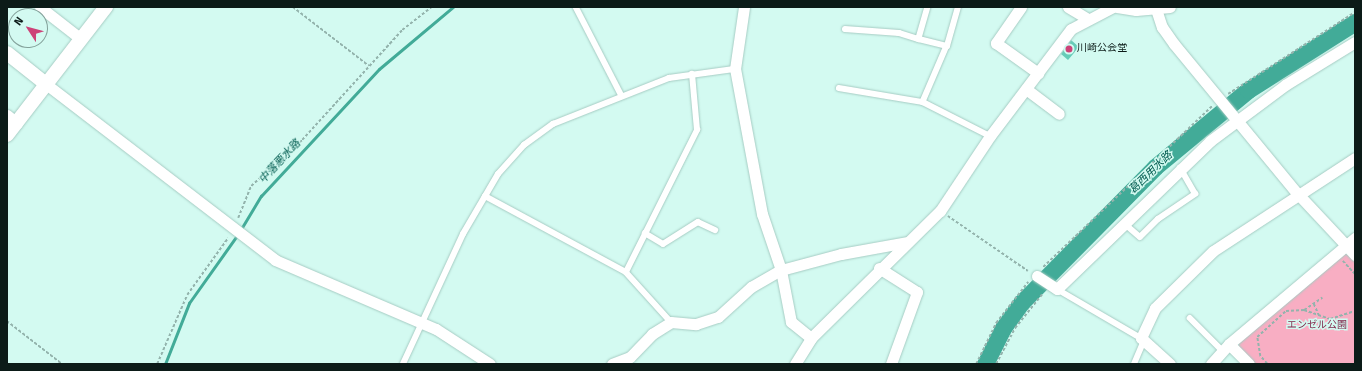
<!DOCTYPE html>
<meta charset="utf-8">
<style>
body{margin:0}
#map{position:relative;width:1362px;height:371px;overflow:hidden;background:#d3faf1;font-family:"Fira Sans","Noto Sans JP",sans-serif}
div>[style]{position:absolute}
[style*='--x']{left:calc(var(--x)*1px);top:calc(var(--y)*1px);width:calc(var(--w)*1px);rotate:calc(var(--a)*1deg)}
.green>*{inset:0;background:#f8aec3}
.stream>*{height:3px;margin:-1.5px;padding:0 1.5px;transform-origin:1.5px;border-radius:1.5px;background:#42ab98}
.river>*{height:17px;margin:-8.5px;padding:0 8.5px;transform-origin:8.5px;border-radius:8.5px;background:#42ab98}
.building>*{inset:0;background:#66ccb8}
.path>*{height:1.5px;margin-top:-0.75px;transform-origin:0;background:repeating-linear-gradient(90deg,#93b3ac 0 3px,transparent 0 5px)}
.roads{filter:drop-shadow(0 0 1px #a6ccc3) drop-shadow(0 0 1px #a6ccc3)}
.service>*{height:5.5px;margin:-2.75px;padding:0 2.75px;transform-origin:2.75px;border-radius:2.75px;background:#fff}
.minor>*{height:11px;margin:-5.5px;padding:0 5.5px;transform-origin:5.5px;border-radius:5.5px;background:#fff}
.tertiary>*{height:14px;margin:-7px;padding:0 7px;transform-origin:7px;border-radius:7px;background:#fff}
.dots>*{width:11px;height:11px;translate:-50% -50%;box-sizing:border-box;border:2px solid #d3faf1;border-radius:50%}
span{translate:-50% -50%;white-space:nowrap;text-align:center;line-height:1.15;-webkit-text-stroke:3px #d3faf1;paint-order:stroke}
.poi-label{font-size:10px;color:#0c1b18}
.left{translate:0 -50%;text-align:left}
.park-label{font-size:10px;color:#83274b}
.water-label{font-size:11px;color:#005b4f;font-style:italic}
.frame{position:absolute;inset:0;border:8px solid #0c1b18;pointer-events:none}
.north{position:absolute;left:8px;top:8px;width:40px;height:40px;box-sizing:border-box;background:#d3faf1;border:1px solid #83a19a;border-radius:50%;rotate:306deg;font-size:11px;font-weight:700;line-height:16px;text-align:center;color:#0c1b18}
.north::after{content:'';display:block;margin:auto;width:14px;height:18px;background:#cd4278;clip-path:polygon(50% 0,100% 100%,50% 72%,0 100%)}
</style>
<div id="map">
<div class="green">
<div style="clip-path:polygon(1347px 252px,1355px 260px,1355px 364px,1255px 364px,1239px 348px,1239px 343px)"></div>
</div>
<div class="stream">
<div style="--x:241;--y:229;--w:39;--a:-59"></div>
<div style="--x:261;--y:196;--w:173;--a:-47.1"></div>
<div style="--x:379;--y:69;--w:97;--a:-40"></div>
<div style="--x:165;--y:364;--w:66;--a:-68.5"></div>
<div style="--x:189;--y:303;--w:85;--a:-54.6"></div>
</div>
<div class="river">
<div style="--x:985;--y:364;--w:40;--a:-63.4"></div>
<div style="--x:1003;--y:328;--w:32;--a:-54"></div>
<div style="--x:1022;--y:302;--w:190;--a:-45.4"></div>
<div style="--x:1155;--y:167;--w:121;--a:-39.6"></div>
<div style="--x:1248;--y:90;--w:127;--a:-32.4"></div>
</div>
<div class="building">
<div style="clip-path:polygon(1071px 40px,1079px 47px,1068px 60px,1061px 54px)"></div>
</div>
<div class="path">
<div style="--x:293;--y:7;--w:96;--a:37.8"></div>
<div style="--x:1228;--y:94;--w:151;--a:-32.8"></div>
<div style="--x:948;--y:216;--w:97;--a:34.5"></div>
<div style="--x:238;--y:218;--w:35;--a:-68"></div>
<div style="--x:251;--y:186;--w:69;--a:-42"></div>
<div style="--x:302;--y:140;--w:149;--a:-47.7"></div>
<div style="--x:402;--y:30;--w:37;--a:-38"></div>
<div style="--x:1343;--y:261;--w:18;--a:47"></div>
<div style="--x:1043;--y:267;--w:233;--a:-43.6"></div>
<div style="--x:1314;--y:304;--w:12;--a:66"></div>
<div style="--x:1304;--y:310;--w:22;--a:-34"></div>
<div style="--x:7;--y:321;--w:70;--a:38"></div>
<div style="--x:157;--y:364;--w:75;--a:-66.5"></div>
<div style="--x:187;--y:295;--w:70;--a:-54.3"></div>
<div style="--x:976;--y:364;--w:46;--a:-64"></div>
<div style="--x:996;--y:323;--w:52;--a:-52"></div>
<div style="--x:996;--y:364;--w:41;--a:-62.2"></div>
<div style="--x:1015;--y:328;--w:45;--a:-51.3"></div>
<div style="--x:1267;--y:364;--w:11;--a:-131"></div>
<div style="--x:1260;--y:356;--w:19;--a:-99"></div>
<div style="--x:1257;--y:337;--w:39;--a:-42"></div>
<div style="--x:1286;--y:311;--w:18;--a:-3"></div>
<div style="--x:1304;--y:310;--w:28;--a:19"></div>
<div style="--x:1330;--y:319;--w:26;--a:-18"></div>
</div>
<div class="roads">
<div class="service">
<div style="--x:576;--y:7;--w:100;--a:62.7"></div>
<div style="--x:928;--y:7;--w:33;--a:106"></div>
<div style="--x:919;--y:39;--w:29;--a:14"></div>
<div style="--x:947;--y:46;--w:41;--a:-74.2"></div>
<div style="--x:845;--y:29;--w:54;--a:4.2"></div>
<div style="--x:899;--y:33;--w:21;--a:17"></div>
<div style="--x:947;--y:46;--w:61;--a:113.2"></div>
<div style="--x:923;--y:102;--w:75;--a:26.9"></div>
<div style="--x:839;--y:88;--w:85;--a:9.5"></div>
<div style="--x:485;--y:196;--w:160;--a:28.3"></div>
<div style="--x:626;--y:272;--w:159;--a:-63.4"></div>
<div style="--x:697;--y:130;--w:56;--a:-95.1"></div>
<div style="--x:1124;--y:223;--w:21;--a:41"></div>
<div style="--x:1140;--y:237;--w:25;--a:-45"></div>
<div style="--x:1158;--y:219;--w:45;--a:-34"></div>
<div style="--x:1195;--y:194;--w:30;--a:-120"></div>
<div style="--x:645;--y:233;--w:21;--a:31"></div>
<div style="--x:663;--y:244;--w:41;--a:-32.2"></div>
<div style="--x:698;--y:222;--w:19;--a:25"></div>
<div style="--x:626;--y:272;--w:67;--a:48"></div>
<div style="--x:1057;--y:289;--w:97;--a:30.3"></div>
<div style="--x:1190;--y:318;--w:47;--a:45"></div>
<div style="--x:403;--y:364;--w:143;--a:-65.2"></div>
<div style="--x:463;--y:234;--w:69;--a:-59.7"></div>
<div style="--x:498;--y:174;--w:39;--a:-48"></div>
<div style="--x:524;--y:145;--w:36;--a:-36"></div>
<div style="--x:553;--y:124;--w:125;--a:-21.6"></div>
<div style="--x:669;--y:78;--w:67;--a:-7.8"></div>
<div style="--x:1134;--y:364;--w:25;--a:-67"></div>
</div>
<div class="minor">
<div style="--x:40;--y:7;--w:52;--a:38"></div>
<div style="--x:1021;--y:7;--w:44;--a:124.8"></div>
<div style="--x:996;--y:43;--w:52;--a:35.5"></div>
<div style="--x:1068;--y:7;--w:23;--a:31"></div>
<div style="--x:1117;--y:7;--w:19;--a:9"></div>
<div style="--x:1136;--y:10;--w:34;--a:-5"></div>
<div style="--x:1156;--y:9;--w:19;--a:72"></div>
<div style="--x:1162;--y:27;--w:21;--a:55"></div>
<div style="--x:1174;--y:44;--w:193;--a:50.5"></div>
<div style="--x:1297;--y:193;--w:85;--a:46.9"></div>
<div style="--x:46;--y:84;--w:289;--a:37.5"></div>
<div style="--x:275;--y:260;--w:175;--a:23.2"></div>
<div style="--x:436;--y:329;--w:64;--a:32.9"></div>
<div style="--x:1026;--y:89;--w:41;--a:37.1"></div>
<div style="--x:7;--y:115;--w:13;--a:39"></div>
<div style="--x:879;--y:268;--w:45;--a:32.3"></div>
<div style="--x:917;--y:292;--w:77;--a:109.9"></div>
<div style="--x:1037;--y:276;--w:24;--a:33"></div>
<div style="--x:1057;--y:289;--w:213;--a:-44"></div>
<div style="--x:1210;--y:141;--w:94;--a:-36.7"></div>
<div style="--x:1285;--y:85;--w:82;--a:-31.6"></div>
<div style="--x:811;--y:338;--w:26;--a:-141"></div>
<div style="--x:791;--y:322;--w:53;--a:-100.9"></div>
<div style="--x:781;--y:270;--w:62;--a:-14.9"></div>
<div style="--x:841;--y:254;--w:68;--a:-10.2"></div>
<div style="--x:1229;--y:344;--w:28;--a:45"></div>
<div style="--x:612;--y:364;--w:19;--a:-21"></div>
<div style="--x:630;--y:357;--w:32;--a:-46"></div>
<div style="--x:652;--y:334;--w:22;--a:-32"></div>
<div style="--x:671;--y:322;--w:25;--a:5"></div>
<div style="--x:696;--y:324;--w:23;--a:-18"></div>
<div style="--x:718;--y:317;--w:45;--a:-42.3"></div>
<div style="--x:751;--y:287;--w:34;--a:-30"></div>
<div style="--x:781;--y:270;--w:59;--a:-108.7"></div>
<div style="--x:762;--y:214;--w:147;--a:-100.5"></div>
<div style="--x:735;--y:69;--w:63;--a:-81.7"></div>
<div style="--x:795;--y:364;--w:31;--a:-58"></div>
<div style="--x:811;--y:338;--w:181;--a:-44.6"></div>
<div style="--x:940;--y:211;--w:90;--a:-56.3"></div>
<div style="--x:990;--y:136;--w:134;--a:-52.9"></div>
<div style="--x:1071;--y:29;--w:47;--a:-27.6"></div>
<div style="--x:1170;--y:364;--w:39;--a:-138"></div>
<div style="--x:1141;--y:338;--w:33;--a:-65"></div>
<div style="--x:1155;--y:308;--w:81;--a:-44.5"></div>
<div style="--x:1213;--y:251;--w:170;--a:-33.2"></div>
<div style="--x:1211;--y:364;--w:27;--a:-48"></div>
<div style="--x:1229;--y:344;--w:165;--a:-40.1"></div>
</div>
<div class="tertiary">
<div style="--x:7;--y:53;--w:50;--a:38.5"></div>
<div style="--x:7;--y:135;--w:162;--a:-52.3"></div>
</div>
</div>
<div class="dots">
<div style="left:1069px;top:49px;background:#cd4278"></div>
</div>
<div class="poi-label">
<span class="left" style="left:1077px;top:49px">川崎公会堂</span>
</div>
<div class="park-label">
<span style="left:1317px;top:326px">エンゼル公園</span>
</div>
<div class="water-label">
<span style="left:280px;top:162px;rotate:-47deg">中落悪水路</span>
<span style="left:1151px;top:173px;rotate:-44deg">葛西用水路</span>
</div>
<div class="frame"></div>
<div class="north">N</div>
</div>
